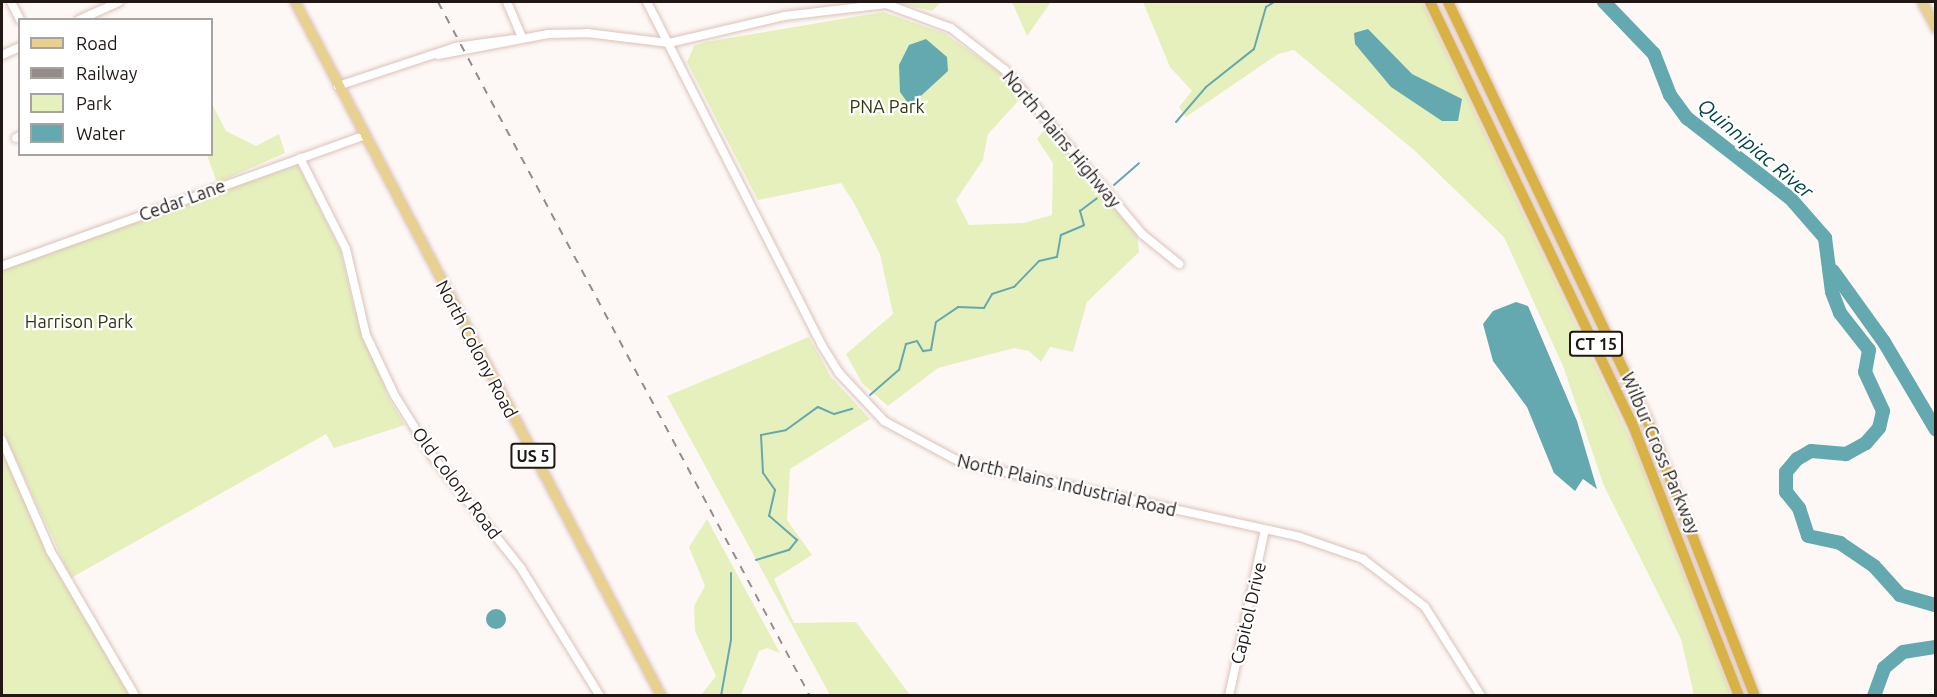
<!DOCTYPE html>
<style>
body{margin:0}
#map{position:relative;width:1937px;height:697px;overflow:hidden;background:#fdf8f6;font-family:Ubuntu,sans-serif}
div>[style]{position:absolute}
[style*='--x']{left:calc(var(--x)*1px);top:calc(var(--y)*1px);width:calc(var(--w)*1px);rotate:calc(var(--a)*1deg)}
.green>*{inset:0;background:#e6f0bc}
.water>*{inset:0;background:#63a9af}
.round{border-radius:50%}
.stream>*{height:2px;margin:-1px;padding:0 1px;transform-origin:1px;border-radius:1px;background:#63a9af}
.river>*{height:14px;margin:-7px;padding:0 7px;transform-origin:7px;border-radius:7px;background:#63a9af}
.roads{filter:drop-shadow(0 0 2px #dbc2b9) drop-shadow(0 0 2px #dbc2b9)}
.minor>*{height:8px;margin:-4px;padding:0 4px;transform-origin:4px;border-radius:4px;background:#fff}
.major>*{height:9px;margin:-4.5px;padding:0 4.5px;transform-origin:4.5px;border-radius:4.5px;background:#e8d18f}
.highway>*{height:10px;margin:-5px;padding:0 5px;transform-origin:5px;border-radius:5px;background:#d8b244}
.rail>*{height:2px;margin-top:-1px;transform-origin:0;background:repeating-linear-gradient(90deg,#938c8a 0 8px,transparent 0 16px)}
span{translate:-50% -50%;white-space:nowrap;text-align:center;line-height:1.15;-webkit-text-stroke:4.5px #fff;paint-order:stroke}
.shield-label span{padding:2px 4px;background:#fff;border:2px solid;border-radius:4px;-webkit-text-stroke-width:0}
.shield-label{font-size:16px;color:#211815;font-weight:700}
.park-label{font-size:18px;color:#31370e}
.street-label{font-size:18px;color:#211815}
.water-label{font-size:20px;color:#004448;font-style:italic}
.frame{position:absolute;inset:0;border:3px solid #211815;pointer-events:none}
.legend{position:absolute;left:18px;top:18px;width:195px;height:138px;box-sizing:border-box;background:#fff;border:2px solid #a6a3a1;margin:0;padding:8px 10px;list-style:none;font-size:18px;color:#211815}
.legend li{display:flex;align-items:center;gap:12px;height:30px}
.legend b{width:30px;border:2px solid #a6a3a1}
</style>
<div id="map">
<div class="green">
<div style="clip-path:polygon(891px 2px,941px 2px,932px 11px)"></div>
<div style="clip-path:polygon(1012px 2px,1051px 2px,1027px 36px)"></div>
<div style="clip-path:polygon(1143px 2px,1422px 2px,1633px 445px,1731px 695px,1694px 695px,1681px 639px,1604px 486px,1563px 366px,1504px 237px,1415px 151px,1294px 50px,1278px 54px,1186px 117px,1179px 107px,1192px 91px,1170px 67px)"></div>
<div style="clip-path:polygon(883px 12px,944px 33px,1001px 73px,1021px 98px,988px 134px,983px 160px,956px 200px,969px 225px,1024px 223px,1052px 215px,1053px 163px,1037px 139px,1046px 128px,1137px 235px,1139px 252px,1087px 302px,1073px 352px,1050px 347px,1041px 362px,1029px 351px,1014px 348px,938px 368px,888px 406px,862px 383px,846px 354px,893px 314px,880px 254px,854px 203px,841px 183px,758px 200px,687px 62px,694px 46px,706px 42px)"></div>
<div style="clip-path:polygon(212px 104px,226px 131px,256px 146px,279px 134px,285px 153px,217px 183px,207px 155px)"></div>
<div style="clip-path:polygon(298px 165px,341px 252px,353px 304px,389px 399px,405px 425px,334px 448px,326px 434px,71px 578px,2px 429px,2px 266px)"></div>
<div style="clip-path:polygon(809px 337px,831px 377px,870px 419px,790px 469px,787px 520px,812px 555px,774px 579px,794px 623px,856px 622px,910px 695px,830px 695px,667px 396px)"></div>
<div style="clip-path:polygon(2px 449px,52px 560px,129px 695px,2px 695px)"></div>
<div style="clip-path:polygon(707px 519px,780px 653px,767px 648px,759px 651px,741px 695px,701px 695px,716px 676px,695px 631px,694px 606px,705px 586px,689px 547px)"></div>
</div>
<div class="water">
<div style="clip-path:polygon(1368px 29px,1412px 74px,1462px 99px,1458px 121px,1442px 121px,1391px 87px,1355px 44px,1354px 33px)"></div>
<div style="clip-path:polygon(926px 39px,947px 57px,948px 71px,910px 106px,900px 92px,899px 65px,909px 45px)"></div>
<div style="clip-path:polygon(1516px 302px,1528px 306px,1577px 421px,1597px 489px,1583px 479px,1575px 491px,1554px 473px,1527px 407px,1493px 361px,1483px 324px,1493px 311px)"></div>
<div class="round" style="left:486px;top:609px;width:20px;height:20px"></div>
</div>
<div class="stream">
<div style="--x:1176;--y:122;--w:46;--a:-49.4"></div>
<div style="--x:1206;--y:87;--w:61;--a:-38.4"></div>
<div style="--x:1254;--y:49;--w:44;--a:-74.1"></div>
<div style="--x:1266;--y:7;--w:9;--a:-32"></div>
<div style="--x:1114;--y:185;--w:33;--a:-41"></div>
<div style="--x:870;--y:395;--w:38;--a:-41"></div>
<div style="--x:899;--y:370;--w:27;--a:-75"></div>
<div style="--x:906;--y:344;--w:11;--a:-15"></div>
<div style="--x:917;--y:341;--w:12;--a:59"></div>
<div style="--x:923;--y:351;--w:8;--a:-7"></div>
<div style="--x:931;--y:350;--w:28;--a:-80"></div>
<div style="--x:936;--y:322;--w:27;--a:-34"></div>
<div style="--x:958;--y:307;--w:26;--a:2"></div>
<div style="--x:984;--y:308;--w:16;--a:-60"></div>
<div style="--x:992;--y:294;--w:23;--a:-18"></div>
<div style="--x:1014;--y:287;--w:36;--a:-46"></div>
<div style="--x:1039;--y:261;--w:18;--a:-13"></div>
<div style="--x:1057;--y:257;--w:22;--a:-80"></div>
<div style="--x:1061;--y:235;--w:25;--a:-23"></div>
<div style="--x:1084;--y:225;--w:15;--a:-106"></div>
<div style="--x:1080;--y:211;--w:21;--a:-37"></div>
<div style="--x:756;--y:560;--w:34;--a:-17"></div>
<div style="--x:789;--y:550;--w:13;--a:-51"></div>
<div style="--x:797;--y:540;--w:37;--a:-139"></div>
<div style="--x:769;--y:516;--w:27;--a:-77"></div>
<div style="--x:775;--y:490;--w:21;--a:-125"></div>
<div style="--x:763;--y:473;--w:38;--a:-93"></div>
<div style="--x:761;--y:435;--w:25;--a:-11"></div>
<div style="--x:786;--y:430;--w:39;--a:-36"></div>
<div style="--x:818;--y:407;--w:17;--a:24"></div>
<div style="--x:834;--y:414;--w:19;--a:-16"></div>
<div style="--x:721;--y:696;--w:57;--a:-79.9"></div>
<div style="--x:731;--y:640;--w:67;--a:-90"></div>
</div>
<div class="river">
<div style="--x:1604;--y:2;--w:72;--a:46.1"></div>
<div style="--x:1654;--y:54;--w:44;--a:68.7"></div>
<div style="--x:1670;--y:95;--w:29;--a:54"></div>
<div style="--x:1687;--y:118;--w:132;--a:37.9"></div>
<div style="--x:1791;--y:199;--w:52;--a:48.9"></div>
<div style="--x:1825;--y:238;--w:54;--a:82.6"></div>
<div style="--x:1832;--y:292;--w:22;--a:69"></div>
<div style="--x:1840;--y:313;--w:47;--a:51.9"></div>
<div style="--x:1869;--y:350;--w:22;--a:100"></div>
<div style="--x:1865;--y:372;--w:43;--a:65.2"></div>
<div style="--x:1883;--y:411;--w:17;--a:103"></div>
<div style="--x:1879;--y:428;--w:20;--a:131"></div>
<div style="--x:1866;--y:443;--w:23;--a:151"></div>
<div style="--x:1846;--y:454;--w:35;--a:-175"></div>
<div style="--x:1811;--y:451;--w:16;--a:150"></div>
<div style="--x:1797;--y:459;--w:17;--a:130"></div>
<div style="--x:1786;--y:472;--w:20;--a:90"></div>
<div style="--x:1786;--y:492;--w:21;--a:51"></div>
<div style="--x:1799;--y:508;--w:29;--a:72"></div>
<div style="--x:1808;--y:536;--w:33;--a:12"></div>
<div style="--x:1840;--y:543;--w:41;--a:34.1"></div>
<div style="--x:1874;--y:566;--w:39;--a:48"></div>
<div style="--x:1900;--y:595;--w:37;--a:16"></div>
<div style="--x:1833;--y:271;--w:87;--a:54.3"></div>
<div style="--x:1884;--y:342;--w:102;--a:59.4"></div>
<div style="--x:1874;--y:696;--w:30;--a:-70"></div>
<div style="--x:1884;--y:668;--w:25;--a:-40"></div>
<div style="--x:1903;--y:652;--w:33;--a:-9"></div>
</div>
<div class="roads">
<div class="minor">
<div style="--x:11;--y:2;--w:20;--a:63"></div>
<div style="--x:507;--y:2;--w:38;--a:67"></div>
<div style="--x:647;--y:2;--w:384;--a:63"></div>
<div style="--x:821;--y:344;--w:34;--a:58"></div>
<div style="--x:839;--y:373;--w:66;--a:46.8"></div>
<div style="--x:884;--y:421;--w:86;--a:28.3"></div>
<div style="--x:960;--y:462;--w:348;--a:12.4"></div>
<div style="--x:1300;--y:537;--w:67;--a:19.2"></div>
<div style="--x:1363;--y:559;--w:78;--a:37.7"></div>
<div style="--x:1425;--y:607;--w:105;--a:57.8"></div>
<div style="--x:79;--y:20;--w:44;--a:-24.2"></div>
<div style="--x:2;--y:55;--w:20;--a:-24"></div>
<div style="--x:438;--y:55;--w:112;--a:-10.8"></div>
<div style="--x:548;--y:34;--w:39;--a:-1"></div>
<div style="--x:587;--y:33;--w:83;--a:7"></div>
<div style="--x:669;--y:43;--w:118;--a:-13.2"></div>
<div style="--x:784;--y:16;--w:103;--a:-6.7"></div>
<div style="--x:886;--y:4;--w:69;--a:20.3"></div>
<div style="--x:951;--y:28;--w:68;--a:37.9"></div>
<div style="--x:1005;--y:70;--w:214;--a:50.1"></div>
<div style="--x:1142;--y:234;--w:48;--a:39"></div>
<div style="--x:338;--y:86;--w:123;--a:-18.4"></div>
<div style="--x:455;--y:47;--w:60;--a:-7.7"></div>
<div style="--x:16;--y:138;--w:4;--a:-27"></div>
<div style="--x:300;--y:158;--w:102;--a:63.2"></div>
<div style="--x:346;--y:249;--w:88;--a:76.9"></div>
<div style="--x:366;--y:335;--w:68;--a:64.6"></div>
<div style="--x:395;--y:396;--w:72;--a:58.1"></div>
<div style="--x:433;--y:457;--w:142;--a:51.6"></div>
<div style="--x:521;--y:568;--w:150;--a:58.3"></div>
<div style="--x:2;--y:266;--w:385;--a:-19.8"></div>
<div style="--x:2;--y:440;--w:122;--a:66.4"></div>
<div style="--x:51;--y:552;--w:167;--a:59.7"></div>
<div style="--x:1229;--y:696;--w:170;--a:-77.8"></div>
</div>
<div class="major">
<div style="--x:295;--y:2;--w:785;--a:62.19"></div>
<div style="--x:1922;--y:2;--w:30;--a:62"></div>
</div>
<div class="highway">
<div style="--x:1430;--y:2;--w:467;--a:64.4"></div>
<div style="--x:1632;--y:423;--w:293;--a:68.6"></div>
<div style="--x:1448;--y:2;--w:460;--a:64.5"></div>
<div style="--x:1646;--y:417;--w:300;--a:68.7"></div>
</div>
</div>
<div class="rail">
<div style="--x:438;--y:2;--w:787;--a:61.81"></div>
</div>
<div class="shield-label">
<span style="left:1596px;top:344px">CT 15</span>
<span style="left:533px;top:456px">US 5</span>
</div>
<div class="park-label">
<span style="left:887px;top:106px">PNA Park</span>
<span style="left:79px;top:321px">Harrison Park</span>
</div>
<div class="street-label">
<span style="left:1062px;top:139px;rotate:50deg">North Plains Highway</span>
<span style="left:182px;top:200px;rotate:-20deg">Cedar Lane</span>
<span style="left:477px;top:349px;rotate:62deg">North Colony Road</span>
<span style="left:1661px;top:453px;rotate:67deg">Wilbur Cross Parkway</span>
<span style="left:457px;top:483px;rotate:53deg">Old Colony Road</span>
<span style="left:1067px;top:485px;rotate:13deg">North Plains Industrial Road</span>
<span style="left:1248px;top:613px;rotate:-77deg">Capitol Drive</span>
</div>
<div class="water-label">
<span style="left:1756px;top:148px;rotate:40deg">Quinnipiac River</span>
</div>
<div class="frame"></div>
<ul class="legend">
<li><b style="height:8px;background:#e8d18f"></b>Road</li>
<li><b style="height:8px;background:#938c8a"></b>Railway</li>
<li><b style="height:16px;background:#e6f0bc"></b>Park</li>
<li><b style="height:16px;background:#63a9af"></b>Water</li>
</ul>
</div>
